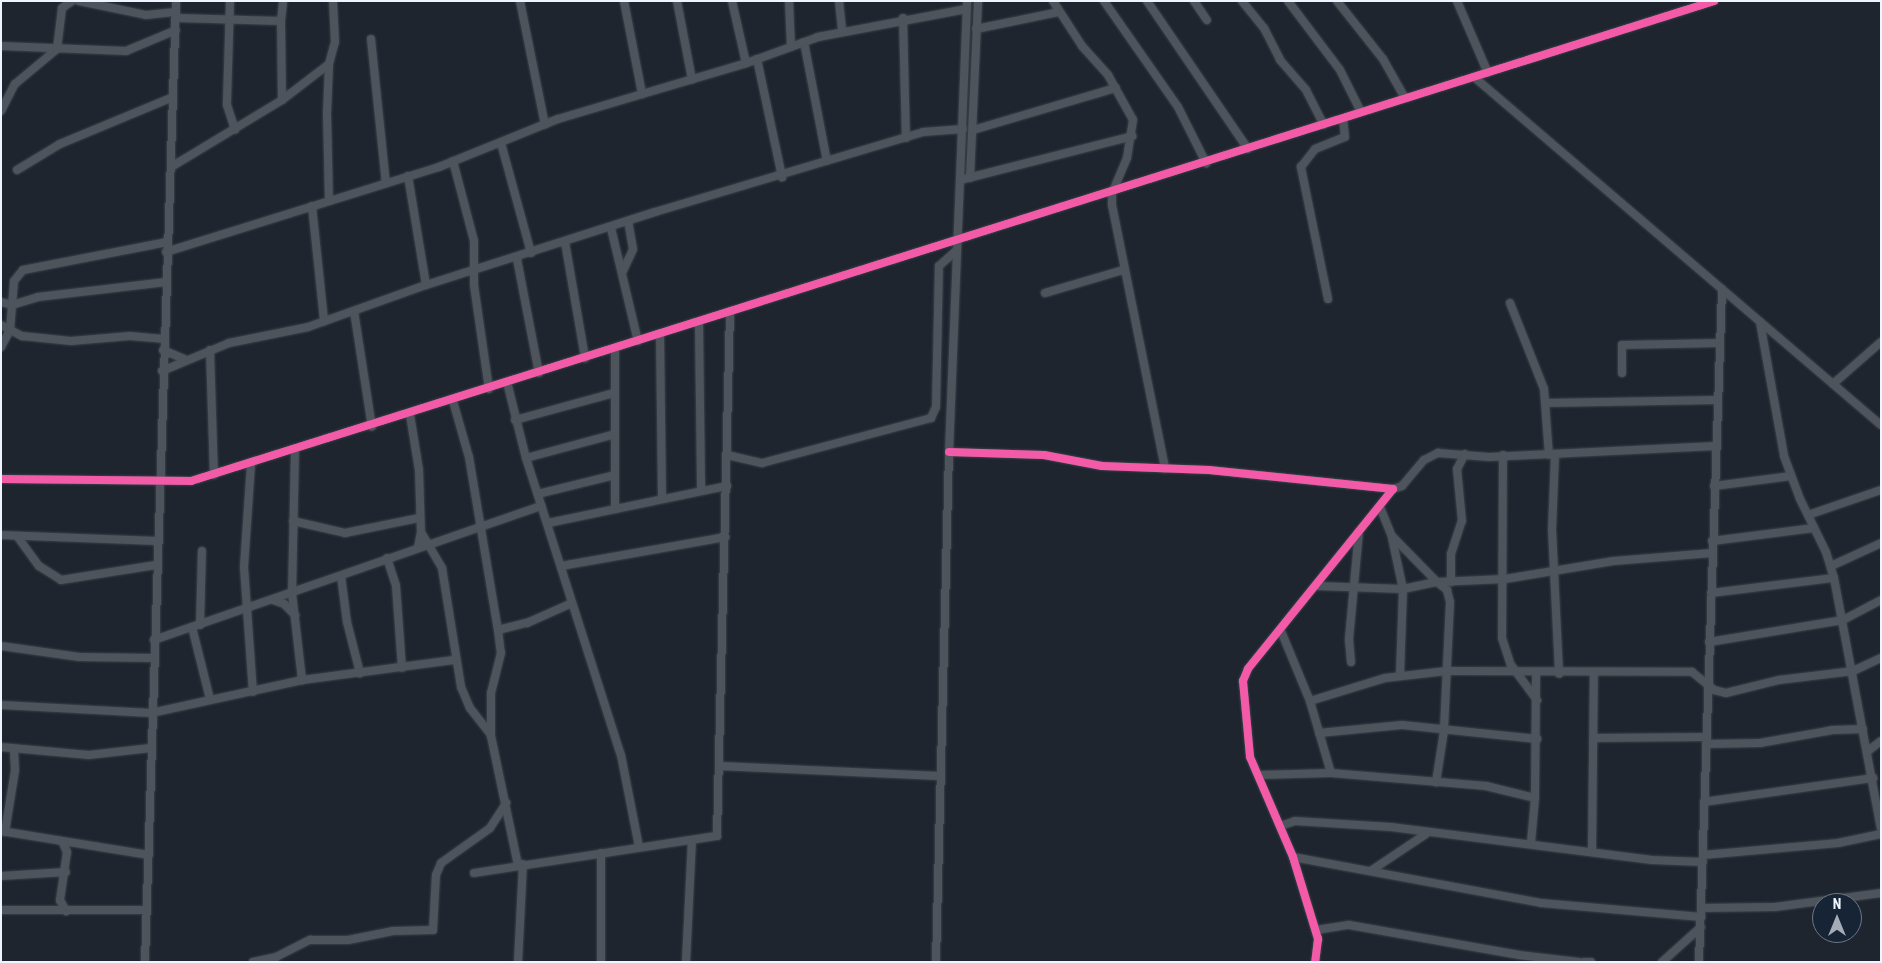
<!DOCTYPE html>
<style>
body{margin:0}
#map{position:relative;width:1882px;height:963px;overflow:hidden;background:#1e252f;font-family:"Roboto Condensed",sans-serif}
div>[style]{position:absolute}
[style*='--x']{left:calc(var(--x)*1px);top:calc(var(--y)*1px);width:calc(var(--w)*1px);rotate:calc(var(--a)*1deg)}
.roads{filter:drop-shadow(0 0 1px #3b4149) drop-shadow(0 0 1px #3b4149)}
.minor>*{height:8px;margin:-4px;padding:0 4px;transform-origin:4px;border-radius:4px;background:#4e545b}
.cycleway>*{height:8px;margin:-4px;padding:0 4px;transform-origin:4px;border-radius:4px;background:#f35aa7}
span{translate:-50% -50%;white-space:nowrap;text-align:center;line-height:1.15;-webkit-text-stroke:4.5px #172436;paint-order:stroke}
.frame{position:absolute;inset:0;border:2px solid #eef5ff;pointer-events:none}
.north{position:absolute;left:1812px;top:893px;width:50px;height:50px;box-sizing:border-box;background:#172436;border:1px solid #6d7886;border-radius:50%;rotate:0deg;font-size:14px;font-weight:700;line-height:20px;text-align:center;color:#eef5ff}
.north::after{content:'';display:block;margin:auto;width:18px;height:22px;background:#a5acb6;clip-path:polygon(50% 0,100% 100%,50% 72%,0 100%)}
</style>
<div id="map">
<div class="roads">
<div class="minor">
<div style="--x:79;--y:1;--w:68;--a:11.8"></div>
<div style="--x:146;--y:15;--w:30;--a:-6"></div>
<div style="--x:230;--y:1;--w:104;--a:91.7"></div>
<div style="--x:227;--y:105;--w:26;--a:72"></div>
<div style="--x:520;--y:1;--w:126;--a:78.6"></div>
<div style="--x:624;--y:1;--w:95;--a:79"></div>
<div style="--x:677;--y:1;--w:80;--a:79.2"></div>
<div style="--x:732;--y:1;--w:64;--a:77.3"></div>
<div style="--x:789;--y:1;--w:46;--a:87.5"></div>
<div style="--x:839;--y:1;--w:29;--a:84"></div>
<div style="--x:1053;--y:1;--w:54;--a:57.2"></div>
<div style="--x:1082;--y:46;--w:39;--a:48"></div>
<div style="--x:1108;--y:75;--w:51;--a:60.9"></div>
<div style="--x:1133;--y:120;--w:38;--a:99"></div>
<div style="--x:1127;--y:158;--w:38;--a:113"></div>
<div style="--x:1112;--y:193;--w:12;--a:90"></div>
<div style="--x:1112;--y:205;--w:269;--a:78.6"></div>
<div style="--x:1104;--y:1;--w:129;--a:55.1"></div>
<div style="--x:1178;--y:107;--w:63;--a:63.4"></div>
<div style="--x:1147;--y:1;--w:179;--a:55.7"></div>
<div style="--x:1194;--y:1;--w:23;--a:56"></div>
<div style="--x:1242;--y:1;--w:35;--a:51"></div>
<div style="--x:1264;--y:28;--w:36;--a:63"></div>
<div style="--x:1280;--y:60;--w:40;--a:49"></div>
<div style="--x:1306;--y:90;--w:39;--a:63"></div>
<div style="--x:1288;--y:1;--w:86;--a:53"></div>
<div style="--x:1340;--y:70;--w:47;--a:63.4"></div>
<div style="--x:1337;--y:1;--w:74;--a:51.6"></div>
<div style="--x:1383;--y:59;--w:45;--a:60.6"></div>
<div style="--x:1457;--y:1;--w:78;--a:66.7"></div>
<div style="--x:177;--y:18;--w:104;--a:1.7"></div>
<div style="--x:281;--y:21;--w:20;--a:-84"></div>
<div style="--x:903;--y:18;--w:120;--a:88.6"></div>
<div style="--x:281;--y:21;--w:79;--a:89.3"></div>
<div style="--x:976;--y:29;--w:85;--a:-11.6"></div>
<div style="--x:371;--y:39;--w:145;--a:84.1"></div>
<div style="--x:804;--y:42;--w:121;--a:79.1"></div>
<div style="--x:1;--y:46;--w:125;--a:2.3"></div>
<div style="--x:126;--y:51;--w:54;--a:-22.8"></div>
<div style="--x:757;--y:59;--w:121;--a:78"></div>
<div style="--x:1474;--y:77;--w:535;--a:40.53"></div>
<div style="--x:1;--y:111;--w:30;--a:-63"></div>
<div style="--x:15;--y:84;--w:55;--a:-39.8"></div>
<div style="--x:57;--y:49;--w:41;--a:-83"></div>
<div style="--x:62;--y:8;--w:12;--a:-35"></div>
<div style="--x:973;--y:130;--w:149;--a:-16.4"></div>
<div style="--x:501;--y:143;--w:114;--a:74.7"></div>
<div style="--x:453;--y:161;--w:83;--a:75.3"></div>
<div style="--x:474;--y:241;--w:44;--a:90"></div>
<div style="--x:474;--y:285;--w:105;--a:81.8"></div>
<div style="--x:171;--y:167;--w:130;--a:-31.1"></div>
<div style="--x:282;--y:100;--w:59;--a:-37.5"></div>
<div style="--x:17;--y:170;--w:50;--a:-31.2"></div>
<div style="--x:60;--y:144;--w:122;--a:-22.6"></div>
<div style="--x:408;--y:176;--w:110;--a:80.6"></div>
<div style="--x:970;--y:178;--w:177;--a:-87.4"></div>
<div style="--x:960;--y:180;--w:178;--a:-14.3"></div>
<div style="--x:329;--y:201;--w:87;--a:-91.3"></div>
<div style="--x:327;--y:114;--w:50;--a:-87.7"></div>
<div style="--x:329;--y:64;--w:23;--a:-75"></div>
<div style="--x:335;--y:42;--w:41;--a:-92.8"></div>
<div style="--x:312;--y:206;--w:116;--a:84"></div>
<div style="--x:611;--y:228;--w:116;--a:76.6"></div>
<div style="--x:565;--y:242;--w:118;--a:80.2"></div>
<div style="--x:166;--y:252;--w:286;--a:-17.3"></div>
<div style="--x:439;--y:167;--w:128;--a:-22"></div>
<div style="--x:558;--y:119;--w:194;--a:-16.5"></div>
<div style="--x:744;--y:64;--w:79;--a:-20"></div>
<div style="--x:818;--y:37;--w:151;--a:-10.7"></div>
<div style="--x:517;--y:259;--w:116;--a:79.1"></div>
<div style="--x:622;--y:273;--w:26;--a:-65"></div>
<div style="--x:633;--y:249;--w:27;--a:-100"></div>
<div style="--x:1045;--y:293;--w:81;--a:-16.4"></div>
<div style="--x:1328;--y:299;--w:135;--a:-101.6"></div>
<div style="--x:1301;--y:167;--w:23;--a:-52"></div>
<div style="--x:1315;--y:149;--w:32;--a:-22"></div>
<div style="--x:1345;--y:137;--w:18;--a:-96"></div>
<div style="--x:1;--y:302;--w:11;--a:15"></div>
<div style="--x:12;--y:305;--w:27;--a:-17"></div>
<div style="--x:38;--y:297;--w:129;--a:-6.7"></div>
<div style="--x:1510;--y:303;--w:92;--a:68.4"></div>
<div style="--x:1544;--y:389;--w:66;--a:85.7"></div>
<div style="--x:354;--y:311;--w:117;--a:81.2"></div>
<div style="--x:699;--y:322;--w:169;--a:89.3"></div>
<div style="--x:1760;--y:322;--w:136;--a:79.8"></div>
<div style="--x:1784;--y:456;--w:46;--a:69.6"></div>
<div style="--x:1800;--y:499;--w:59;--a:63.9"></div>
<div style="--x:1826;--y:552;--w:27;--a:73"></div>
<div style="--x:1834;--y:578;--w:254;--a:79.4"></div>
<div style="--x:1;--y:325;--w:24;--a:28"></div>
<div style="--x:22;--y:336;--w:49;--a:5.8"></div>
<div style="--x:71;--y:341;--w:59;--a:-4.8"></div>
<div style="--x:130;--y:336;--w:33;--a:5"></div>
<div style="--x:660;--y:334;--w:164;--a:89.3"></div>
<div style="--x:1;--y:347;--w:19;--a:-62"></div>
<div style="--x:10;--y:330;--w:49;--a:-85.3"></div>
<div style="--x:14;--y:281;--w:14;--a:-51"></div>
<div style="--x:23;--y:270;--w:147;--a:-11"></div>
<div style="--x:163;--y:350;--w:23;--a:23"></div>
<div style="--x:210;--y:350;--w:125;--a:88.2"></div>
<div style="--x:162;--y:371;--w:73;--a:-22.7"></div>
<div style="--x:229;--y:343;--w:81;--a:-11.4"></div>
<div style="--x:308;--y:327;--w:125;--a:-19.6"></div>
<div style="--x:426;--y:285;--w:240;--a:-17.7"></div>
<div style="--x:655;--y:212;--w:280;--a:-16.6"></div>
<div style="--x:923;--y:132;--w:40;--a:-4.3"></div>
<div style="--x:1622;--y:373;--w:28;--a:-90"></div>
<div style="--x:1622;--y:345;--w:97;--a:-1.2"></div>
<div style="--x:507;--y:382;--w:78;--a:76"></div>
<div style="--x:526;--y:458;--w:312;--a:72.3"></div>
<div style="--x:621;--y:755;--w:94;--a:78.9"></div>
<div style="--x:1833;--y:384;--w:64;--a:-41.2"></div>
<div style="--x:453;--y:401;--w:58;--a:74.1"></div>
<div style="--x:469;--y:457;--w:175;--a:80.5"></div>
<div style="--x:498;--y:630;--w:23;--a:83"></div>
<div style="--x:501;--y:653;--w:41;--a:104"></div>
<div style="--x:491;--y:693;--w:43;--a:90"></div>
<div style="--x:491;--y:736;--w:132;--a:78.2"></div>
<div style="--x:1545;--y:403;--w:172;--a:-1"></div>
<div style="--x:410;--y:415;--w:56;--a:80.7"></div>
<div style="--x:419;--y:470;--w:62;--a:88.2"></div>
<div style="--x:421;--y:532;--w:15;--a:101"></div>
<div style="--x:515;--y:420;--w:103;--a:-15.3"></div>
<div style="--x:295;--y:451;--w:142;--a:91.2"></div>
<div style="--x:292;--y:593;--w:88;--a:83.4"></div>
<div style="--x:949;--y:452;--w:95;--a:1.8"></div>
<div style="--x:1044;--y:455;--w:59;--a:10.7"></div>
<div style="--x:1102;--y:466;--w:107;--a:2.1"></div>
<div style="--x:1209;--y:470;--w:185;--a:5.9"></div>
<div style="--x:1393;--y:489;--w:231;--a:128.9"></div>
<div style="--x:1248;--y:669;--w:13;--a:113"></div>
<div style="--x:1243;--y:681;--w:76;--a:84.7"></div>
<div style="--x:1250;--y:757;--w:109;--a:66.7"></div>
<div style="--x:1293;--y:857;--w:86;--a:73"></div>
<div style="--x:1318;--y:939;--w:23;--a:97"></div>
<div style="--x:727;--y:455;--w:36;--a:13"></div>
<div style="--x:762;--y:463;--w:175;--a:-14.9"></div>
<div style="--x:931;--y:418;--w:12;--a:-66"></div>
<div style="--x:936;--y:407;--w:141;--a:-88.8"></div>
<div style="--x:939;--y:266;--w:24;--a:-42"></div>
<div style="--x:1503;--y:455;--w:183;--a:90.3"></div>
<div style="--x:1502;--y:638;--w:28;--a:72"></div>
<div style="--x:1511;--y:665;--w:44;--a:53.4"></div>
<div style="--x:1555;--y:455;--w:74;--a:92.3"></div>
<div style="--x:1552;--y:529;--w:145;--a:87.2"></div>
<div style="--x:526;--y:458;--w:92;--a:-15.1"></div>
<div style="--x:251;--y:464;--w:103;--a:93.9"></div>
<div style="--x:244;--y:567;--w:125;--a:85.9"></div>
<div style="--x:1;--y:479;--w:190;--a:0.6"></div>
<div style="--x:191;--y:481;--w:1597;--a:-17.49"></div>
<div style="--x:1714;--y:486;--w:78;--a:-7.4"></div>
<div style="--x:1393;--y:489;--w:9;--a:-18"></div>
<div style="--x:1402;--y:486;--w:34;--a:-50"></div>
<div style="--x:1424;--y:460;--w:16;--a:-27"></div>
<div style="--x:1438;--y:453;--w:51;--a:4.5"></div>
<div style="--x:1489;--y:457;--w:227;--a:-2.8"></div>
<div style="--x:538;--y:494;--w:79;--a:-13.9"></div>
<div style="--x:615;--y:506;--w:157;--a:-90"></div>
<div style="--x:1380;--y:507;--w:31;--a:68"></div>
<div style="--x:1392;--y:536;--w:64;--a:45.6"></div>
<div style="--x:1437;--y:582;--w:68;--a:-2.5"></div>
<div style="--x:1505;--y:579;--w:110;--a:-9.4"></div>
<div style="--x:1614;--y:561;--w:98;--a:-4.7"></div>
<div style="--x:1808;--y:515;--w:77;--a:-18.9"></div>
<div style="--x:293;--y:521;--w:53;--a:13"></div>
<div style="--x:345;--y:533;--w:76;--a:-11.5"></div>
<div style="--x:548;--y:523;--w:183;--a:-11.7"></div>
<div style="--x:421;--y:532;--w:42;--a:59.7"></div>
<div style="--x:442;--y:568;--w:121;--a:80.9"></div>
<div style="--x:461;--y:687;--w:23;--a:67"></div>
<div style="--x:470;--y:708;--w:33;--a:52"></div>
<div style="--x:1;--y:535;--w:156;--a:2.2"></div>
<div style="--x:17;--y:536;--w:37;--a:54"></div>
<div style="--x:39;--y:566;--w:26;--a:32"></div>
<div style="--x:61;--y:580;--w:96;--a:-9"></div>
<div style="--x:1392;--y:538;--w:52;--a:77.8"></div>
<div style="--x:1403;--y:589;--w:86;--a:92"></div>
<div style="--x:1712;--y:541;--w:103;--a:-7.3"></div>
<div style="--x:387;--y:558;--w:29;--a:72"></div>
<div style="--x:396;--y:586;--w:82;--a:85.8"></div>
<div style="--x:561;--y:566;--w:167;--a:-10"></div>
<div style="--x:1831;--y:566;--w:55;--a:-24.7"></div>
<div style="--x:341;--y:576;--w:46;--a:82.6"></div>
<div style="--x:347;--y:622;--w:53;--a:75.7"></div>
<div style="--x:1451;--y:582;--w:28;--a:-90"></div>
<div style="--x:1451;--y:554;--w:35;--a:-72"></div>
<div style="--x:1462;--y:521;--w:52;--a:-95.5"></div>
<div style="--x:1457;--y:469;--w:17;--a:-62"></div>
<div style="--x:1316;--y:586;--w:87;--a:2"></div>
<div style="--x:1403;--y:589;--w:35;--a:-12"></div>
<div style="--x:1437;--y:582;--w:13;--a:39"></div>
<div style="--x:1447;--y:590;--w:12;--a:76"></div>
<div style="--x:1450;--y:602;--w:129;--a:92.7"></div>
<div style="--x:1444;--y:731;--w:52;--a:98.9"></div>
<div style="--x:1711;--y:593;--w:124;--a:-7"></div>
<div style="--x:273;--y:600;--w:12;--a:20"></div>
<div style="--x:284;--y:604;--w:16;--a:45"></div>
<div style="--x:200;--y:625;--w:74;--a:-88.5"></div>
<div style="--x:192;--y:627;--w:74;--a:76"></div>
<div style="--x:498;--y:630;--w:30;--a:-14"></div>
<div style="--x:527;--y:623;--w:49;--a:-24"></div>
<div style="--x:1281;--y:631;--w:76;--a:67.5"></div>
<div style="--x:154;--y:640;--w:410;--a:-19.1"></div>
<div style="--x:1709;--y:642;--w:136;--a:-9.3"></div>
<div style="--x:1843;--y:620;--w:43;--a:-27.8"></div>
<div style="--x:1;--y:646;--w:79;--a:8"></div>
<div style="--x:79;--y:657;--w:75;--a:0.8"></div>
<div style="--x:1351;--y:662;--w:23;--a:-95"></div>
<div style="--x:1349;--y:639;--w:108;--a:-84.7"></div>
<div style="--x:1;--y:705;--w:150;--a:3.1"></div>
<div style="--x:151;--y:713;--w:155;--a:-12.3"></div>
<div style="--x:302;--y:680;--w:153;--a:-7.5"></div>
<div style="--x:1319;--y:733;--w:83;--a:-5.5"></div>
<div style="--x:1402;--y:725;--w:136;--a:5.9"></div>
<div style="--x:1594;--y:738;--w:112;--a:-0.5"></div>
<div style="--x:1706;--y:744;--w:54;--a:-1.1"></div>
<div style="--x:1760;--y:743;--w:74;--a:-10.1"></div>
<div style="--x:1833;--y:730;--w:30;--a:-2"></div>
<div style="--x:1;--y:747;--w:88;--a:5.2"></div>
<div style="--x:89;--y:755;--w:62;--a:-6.4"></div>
<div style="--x:1868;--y:751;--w:16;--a:-38"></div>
<div style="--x:719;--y:766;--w:222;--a:2.6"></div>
<div style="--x:1331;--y:773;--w:75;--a:-106.3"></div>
<div style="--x:1310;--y:701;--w:78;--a:-17"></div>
<div style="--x:1385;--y:678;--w:62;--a:-6.4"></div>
<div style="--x:1447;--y:671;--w:245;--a:0.2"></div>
<div style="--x:1692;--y:672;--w:28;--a:39"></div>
<div style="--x:1714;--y:690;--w:12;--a:14"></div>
<div style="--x:1726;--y:693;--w:55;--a:-13.8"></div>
<div style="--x:1779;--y:680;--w:75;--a:-6.9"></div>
<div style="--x:1853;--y:671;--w:31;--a:-25"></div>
<div style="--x:1258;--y:775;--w:73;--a:-1.6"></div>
<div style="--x:1331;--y:773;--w:156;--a:4.8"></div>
<div style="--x:1486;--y:786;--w:50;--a:13.8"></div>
<div style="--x:1535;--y:798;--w:45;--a:95.1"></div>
<div style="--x:1535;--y:798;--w:124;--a:-89.5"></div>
<div style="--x:1704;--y:802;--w:171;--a:-8.1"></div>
<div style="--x:1280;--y:826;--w:16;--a:-18"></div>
<div style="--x:1295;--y:821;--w:96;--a:3.6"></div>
<div style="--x:1391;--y:827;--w:263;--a:7.2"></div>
<div style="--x:1652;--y:860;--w:51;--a:2.2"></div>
<div style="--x:1;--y:831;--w:150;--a:9.2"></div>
<div style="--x:5;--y:832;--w:63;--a:-80.8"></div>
<div style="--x:15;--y:770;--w:20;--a:-93"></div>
<div style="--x:63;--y:843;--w:10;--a:66"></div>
<div style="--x:67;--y:852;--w:49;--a:98.3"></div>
<div style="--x:60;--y:900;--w:13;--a:61"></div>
<div style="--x:1592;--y:850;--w:177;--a:-89.4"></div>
<div style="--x:601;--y:853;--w:109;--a:90"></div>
<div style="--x:1703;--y:855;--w:136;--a:-5.1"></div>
<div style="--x:1838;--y:843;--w:44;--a:-11.8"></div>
<div style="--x:1293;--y:857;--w:252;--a:10.5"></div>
<div style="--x:1541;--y:903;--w:161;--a:5"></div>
<div style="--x:1372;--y:870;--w:65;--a:-33.7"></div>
<div style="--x:474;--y:873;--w:246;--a:-8.7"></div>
<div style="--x:717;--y:836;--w:524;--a:-88.58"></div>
<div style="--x:1;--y:876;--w:65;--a:-3.5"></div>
<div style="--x:1701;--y:908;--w:74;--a:-0.8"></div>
<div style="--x:1775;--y:907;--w:107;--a:-7.5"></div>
<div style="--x:1;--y:910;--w:146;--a:0"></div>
<div style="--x:1316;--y:930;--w:33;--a:-9"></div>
<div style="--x:1349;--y:925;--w:173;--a:10"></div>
<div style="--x:1519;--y:955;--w:60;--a:6.7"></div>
<div style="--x:145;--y:962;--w:961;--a:-88.15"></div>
<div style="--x:253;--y:962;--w:24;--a:-12"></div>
<div style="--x:276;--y:957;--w:38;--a:-27"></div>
<div style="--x:310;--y:940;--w:38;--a:0"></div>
<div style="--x:348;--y:940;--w:46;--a:-11.3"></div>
<div style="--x:393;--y:931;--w:40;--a:-1.4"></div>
<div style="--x:433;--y:930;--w:55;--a:-86.9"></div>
<div style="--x:436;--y:875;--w:13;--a:-67"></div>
<div style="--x:441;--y:863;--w:60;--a:-35.5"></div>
<div style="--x:490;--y:828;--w:30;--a:-57"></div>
<div style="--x:518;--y:962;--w:98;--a:-87.1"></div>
<div style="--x:686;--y:962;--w:121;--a:-87.2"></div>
<div style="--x:936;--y:962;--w:510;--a:-88.54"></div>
<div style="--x:949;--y:452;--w:451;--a:-87.7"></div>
<div style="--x:1584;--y:962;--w:7;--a:0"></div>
<div style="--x:1662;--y:962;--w:52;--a:-41.9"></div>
<div style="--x:1699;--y:962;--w:673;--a:-88.04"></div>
</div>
</div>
<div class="cycleway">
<div style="--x:949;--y:452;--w:95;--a:1.8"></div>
<div style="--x:1044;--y:455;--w:59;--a:10.7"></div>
<div style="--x:1102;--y:466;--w:107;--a:2.1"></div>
<div style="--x:1209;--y:470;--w:185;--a:5.9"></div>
<div style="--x:1393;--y:489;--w:231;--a:128.9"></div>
<div style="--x:1248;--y:669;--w:13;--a:113"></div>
<div style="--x:1243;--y:681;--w:76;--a:84.7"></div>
<div style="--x:1250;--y:757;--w:109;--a:66.7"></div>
<div style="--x:1293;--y:857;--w:86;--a:73"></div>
<div style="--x:1318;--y:939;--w:23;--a:97"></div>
<div style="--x:1;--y:479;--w:190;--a:0.6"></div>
<div style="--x:191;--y:481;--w:1597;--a:-17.49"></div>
</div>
<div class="frame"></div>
<div class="north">N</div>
</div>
